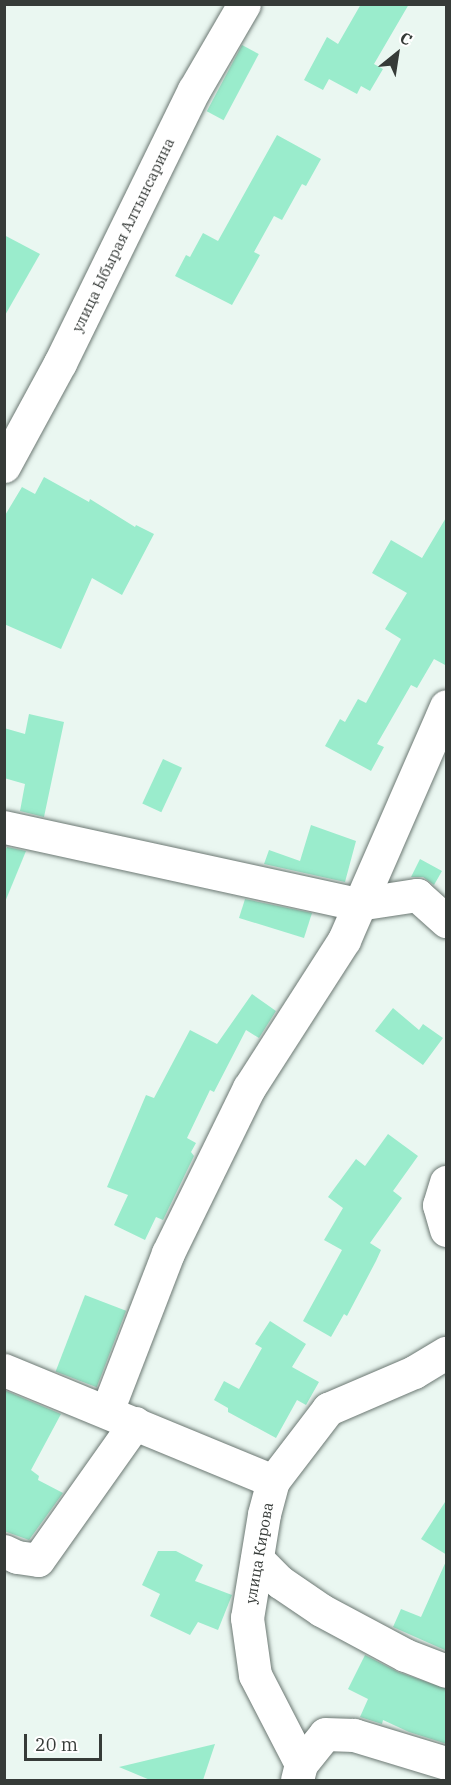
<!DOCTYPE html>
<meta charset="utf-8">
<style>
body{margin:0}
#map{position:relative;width:451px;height:1785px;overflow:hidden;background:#eaf7f1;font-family:"IBM Plex Serif",serif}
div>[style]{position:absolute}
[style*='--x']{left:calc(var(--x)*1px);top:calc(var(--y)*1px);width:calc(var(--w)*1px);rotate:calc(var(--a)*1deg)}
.building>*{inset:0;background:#9aeccc;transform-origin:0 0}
.roads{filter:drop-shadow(0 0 2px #6c7873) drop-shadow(0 0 2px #6c7873)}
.minor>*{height:33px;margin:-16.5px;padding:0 16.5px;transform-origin:16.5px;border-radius:16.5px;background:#fff}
span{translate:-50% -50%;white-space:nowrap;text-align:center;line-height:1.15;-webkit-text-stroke:4.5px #fff;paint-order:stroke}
.street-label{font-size:15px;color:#363b38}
.frame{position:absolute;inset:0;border:6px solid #363b38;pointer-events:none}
.north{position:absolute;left:367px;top:24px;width:60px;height:60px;-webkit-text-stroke:4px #fff;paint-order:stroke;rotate:30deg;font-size:16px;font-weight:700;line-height:24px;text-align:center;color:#363b38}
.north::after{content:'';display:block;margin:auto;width:21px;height:27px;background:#363b38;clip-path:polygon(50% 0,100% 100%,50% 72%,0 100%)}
.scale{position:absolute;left:24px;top:1734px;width:78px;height:27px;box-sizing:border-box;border:3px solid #363b38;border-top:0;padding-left:8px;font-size:18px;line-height:21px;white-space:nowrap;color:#363b38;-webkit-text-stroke:4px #fff;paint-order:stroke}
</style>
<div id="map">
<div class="building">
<div style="clip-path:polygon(361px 4px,409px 4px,374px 64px,383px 69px,370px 91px,361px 86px,357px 94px,329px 79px,323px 90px,304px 80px,327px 37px,338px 44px)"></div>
<div style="left:242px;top:45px;width:19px;height:75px;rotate:28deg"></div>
<div style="clip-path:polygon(277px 135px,321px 159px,306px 186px,302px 184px,282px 220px,274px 216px,254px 252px,260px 255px,232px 305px,175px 276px,186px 255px,190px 257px,203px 233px,218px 241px)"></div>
<div style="clip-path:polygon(4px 235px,40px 254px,4px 317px)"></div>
<div style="clip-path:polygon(44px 477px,89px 502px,90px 499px,135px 527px,136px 525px,154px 534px,122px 595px,92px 578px,61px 649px,4px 624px,4px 517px,22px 487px,35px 494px)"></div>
<div style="clip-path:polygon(447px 516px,447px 666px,434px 659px,417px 688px,411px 685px,377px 744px,384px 747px,371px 771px,325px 746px,340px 719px,345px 722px,358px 699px,366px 703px,401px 639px,385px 629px,407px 593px,372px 573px,391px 540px,422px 558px)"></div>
<div style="clip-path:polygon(29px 714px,64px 722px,44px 817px,20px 811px,25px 784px,4px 778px,4px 728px,25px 734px)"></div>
<div style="left:163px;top:759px;width:21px;height:49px;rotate:25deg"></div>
<div style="clip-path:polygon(311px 825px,356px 841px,345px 882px,264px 864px,269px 850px,300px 861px)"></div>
<div style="clip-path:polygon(7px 847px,26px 851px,5px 902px,4px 852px)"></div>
<div style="clip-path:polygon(420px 859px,442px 871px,434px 885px,423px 877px,411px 877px)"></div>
<div style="clip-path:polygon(245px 899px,312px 913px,304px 938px,239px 918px)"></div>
<div style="clip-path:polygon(252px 994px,276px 1011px,259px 1038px,246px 1030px,214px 1092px,210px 1090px,187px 1138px,196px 1143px,191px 1152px,194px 1156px,163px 1220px,156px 1217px,145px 1240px,114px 1225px,128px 1195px,107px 1187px,146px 1095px,154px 1098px,190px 1030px,217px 1044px)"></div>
<div style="clip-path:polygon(393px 1008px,419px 1030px,423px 1024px,443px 1038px,423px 1065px,375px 1031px)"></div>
<div style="clip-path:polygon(388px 1134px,418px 1156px,393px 1191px,402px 1198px,370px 1243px,381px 1250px,376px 1261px,347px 1316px,344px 1314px,331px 1337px,303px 1321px,342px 1250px,324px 1240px,343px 1208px,328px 1197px,356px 1159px,365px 1166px)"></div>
<div style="left:85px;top:1295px;width:44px;height:82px;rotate:21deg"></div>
<div style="clip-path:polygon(270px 1321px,306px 1344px,292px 1367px,319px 1382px,306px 1405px,297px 1400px,276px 1438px,228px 1412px,228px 1408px,214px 1400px,224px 1381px,239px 1389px,262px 1348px,255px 1344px)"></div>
<div style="clip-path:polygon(4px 1390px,61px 1414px,31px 1470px,39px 1476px,38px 1480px,63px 1493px,29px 1540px,4px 1531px)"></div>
<div style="clip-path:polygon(447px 1499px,447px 1555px,421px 1539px)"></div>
<div style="clip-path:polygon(158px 1551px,176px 1551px,203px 1565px,195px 1581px,232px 1595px,218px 1630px,198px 1622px,190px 1635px,150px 1616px,160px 1594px,142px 1585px)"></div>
<div style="clip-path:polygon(447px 1559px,447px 1651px,393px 1627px,401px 1609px,421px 1617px)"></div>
<div style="clip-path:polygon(365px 1655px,398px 1672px,447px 1689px,447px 1744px,409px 1732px,383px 1720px,382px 1724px,360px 1717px,368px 1699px,348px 1689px)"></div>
<div style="clip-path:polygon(215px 1744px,203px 1780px,150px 1780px,119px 1767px)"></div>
</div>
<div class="roads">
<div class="minor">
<div style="--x:4;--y:466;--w:117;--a:-61.5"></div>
<div style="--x:60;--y:363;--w:304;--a:-63.9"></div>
<div style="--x:194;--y:90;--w:99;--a:-59.8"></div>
<div style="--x:4;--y:827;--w:362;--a:12.3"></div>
<div style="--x:358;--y:904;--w:60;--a:-8.7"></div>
<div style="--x:417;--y:895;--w:39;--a:42"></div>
<div style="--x:446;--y:1182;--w:24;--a:107"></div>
<div style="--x:439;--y:1205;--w:26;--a:74"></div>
<div style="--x:4;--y:1370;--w:291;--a:22.4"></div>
<div style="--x:107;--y:1411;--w:169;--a:-68.9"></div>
<div style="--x:168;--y:1253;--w:184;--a:-63.9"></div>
<div style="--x:249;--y:1088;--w:176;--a:-57.3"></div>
<div style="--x:344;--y:940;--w:255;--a:-66.4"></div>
<div style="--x:4;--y:1551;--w:14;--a:25"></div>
<div style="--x:17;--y:1557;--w:21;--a:8"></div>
<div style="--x:38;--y:1560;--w:168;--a:-54.7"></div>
<div style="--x:257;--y:1559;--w:33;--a:45"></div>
<div style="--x:280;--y:1582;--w:50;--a:34.3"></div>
<div style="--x:321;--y:1610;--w:95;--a:28.2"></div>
<div style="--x:405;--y:1655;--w:44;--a:21.3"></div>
<div style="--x:301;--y:1764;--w:100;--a:-117.3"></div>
<div style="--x:255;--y:1675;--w:58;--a:-98"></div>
<div style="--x:247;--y:1618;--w:105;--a:-80.7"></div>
<div style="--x:264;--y:1514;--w:34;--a:-75"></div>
<div style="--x:273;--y:1481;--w:91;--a:-52.6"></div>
<div style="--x:328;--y:1409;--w:94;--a:-23.3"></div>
<div style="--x:414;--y:1372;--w:37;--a:-31"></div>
<div style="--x:297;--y:1780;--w:16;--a:-76"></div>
<div style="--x:301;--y:1764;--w:38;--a:-51"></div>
<div style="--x:325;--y:1734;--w:29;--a:2"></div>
<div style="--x:354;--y:1735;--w:96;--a:16.9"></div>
</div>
</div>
<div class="street-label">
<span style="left:123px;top:235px;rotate:-64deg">улица Ыбырая Алтынсарина</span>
<span style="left:259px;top:1553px;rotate:-80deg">улица Кирова</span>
</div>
<div class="frame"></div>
<div class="north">С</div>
<div class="scale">20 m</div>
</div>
